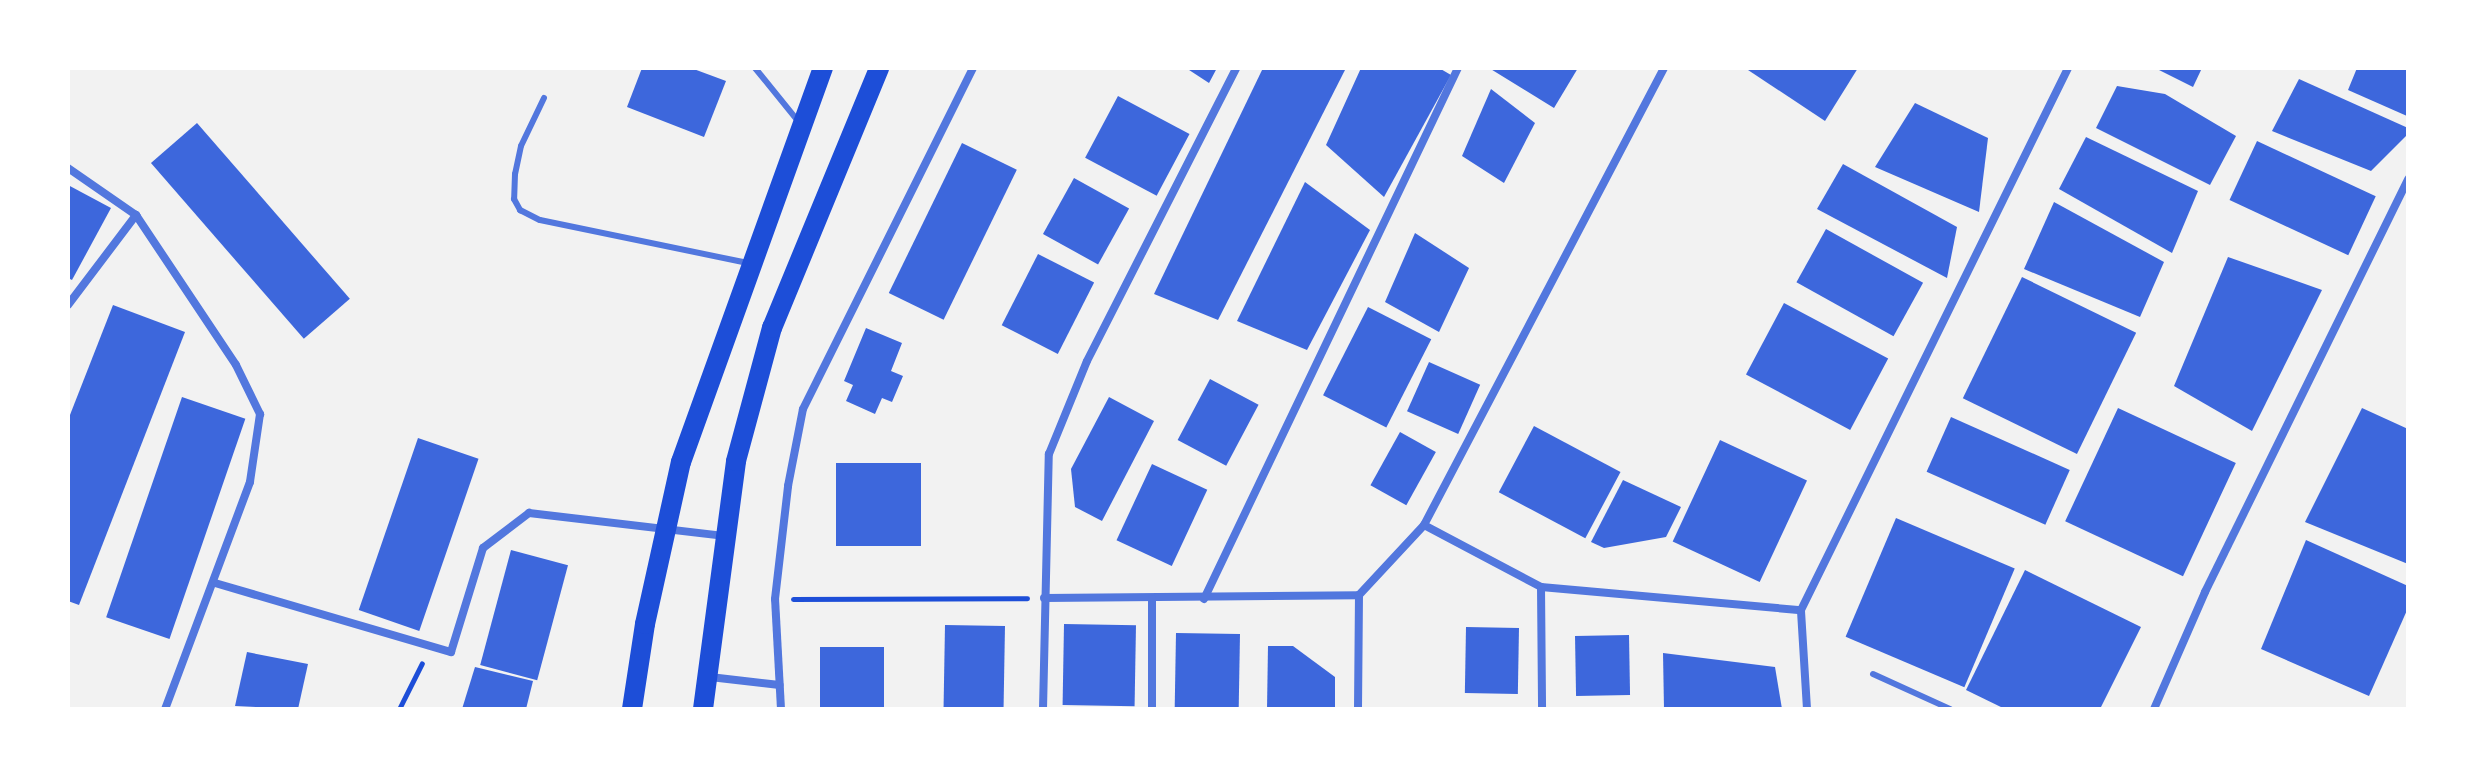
<!DOCTYPE html>
<style>
body{margin:0}
#map{position:relative;width:2476px;height:777px;overflow:hidden;background:#f2f2f2;font-family:"Titillium Web",sans-serif}
div>[style]{position:absolute}
[style*='--x']{left:calc(var(--x)*1px);top:calc(var(--y)*1px);width:calc(var(--w)*1px);rotate:calc(var(--a)*1deg)}
.building>*{inset:0;background:#3d67dc;transform-origin:0 0}
.path>*{height:5px;margin:-2.5px;padding:0 2.5px;transform-origin:2.5px;border-radius:2.5px;background:#1d4ed8}
.service>*{height:6px;margin:-3px;padding:0 3px;transform-origin:3px;border-radius:3px;background:#5277de}
.minor>*{height:8px;margin:-4px;padding:0 4px;transform-origin:4px;border-radius:4px;background:#5277de}
.primary>*{height:20px;margin:-10px;padding:0 10px;transform-origin:10px;border-radius:10px;background:#1d4ed8}
span{translate:-50% -50%;white-space:nowrap;text-align:center;line-height:1.15;-webkit-text-stroke:8px #fff;paint-order:stroke}
.frame{position:absolute;inset:0;border:70px solid #fff;pointer-events:none}
</style>
<div id="map">
<div class="building">
<div style="clip-path:polygon(642px 68px,691px 68px,726px 81px,704px 137px,627px 107px)"></div>
<div style="clip-path:polygon(1186px 68px,1217px 68px,1209px 83px)"></div>
<div style="clip-path:polygon(1263px 68px,1346px 68px,1218px 320px,1154px 294px)"></div>
<div style="clip-path:polygon(1361px 68px,1439px 68px,1451px 75px,1384px 197px,1326px 145px)"></div>
<div style="clip-path:polygon(1489px 68px,1578px 68px,1554px 108px)"></div>
<div style="clip-path:polygon(1745px 68px,1858px 68px,1825px 121px)"></div>
<div style="clip-path:polygon(2155px 68px,2202px 68px,2193px 87px)"></div>
<div style="clip-path:polygon(2357px 68px,2408px 68px,2407px 116px,2348px 90px)"></div>
<div style="clip-path:polygon(2299px 79px,2408px 128px,2408px 134px,2371px 171px,2272px 131px)"></div>
<div style="clip-path:polygon(2117px 86px,2165px 94px,2236px 136px,2210px 185px,2096px 128px)"></div>
<div style="clip-path:polygon(1491px 89px,1535px 123px,1504px 183px,1462px 156px)"></div>
<div style="left:1118px;top:96px;width:81px;height:70px;rotate:28deg"></div>
<div style="clip-path:polygon(1915px 103px,1988px 138px,1979px 212px,1875px 167px)"></div>
<div style="left:197px;top:123px;width:233px;height:61px;rotate:49deg"></div>
<div style="clip-path:polygon(2086px 137px,2198px 191px,2172px 253px,2059px 189px)"></div>
<div style="left:2257px;top:141px;width:131px;height:65px;rotate:25deg"></div>
<div style="left:962px;top:143px;width:61px;height:167px;rotate:26deg"></div>
<div style="clip-path:polygon(1843px 164px,1957px 227px,1947px 278px,1817px 209px)"></div>
<div style="left:1074px;top:178px;width:63px;height:64px;rotate:29deg"></div>
<div style="clip-path:polygon(1305px 182px,1370px 230px,1307px 350px,1237px 321px)"></div>
<div style="clip-path:polygon(68px 185px,111px 208px,72px 280px,68px 278px)"></div>
<div style="clip-path:polygon(2054px 202px,2164px 262px,2140px 317px,2024px 269px)"></div>
<div style="left:1826px;top:229px;width:111px;height:61px;rotate:29deg"></div>
<div style="clip-path:polygon(1415px 233px,1469px 268px,1439px 332px,1385px 302px)"></div>
<div style="left:1038px;top:254px;width:63px;height:80px;rotate:27deg"></div>
<div style="clip-path:polygon(2228px 257px,2322px 290px,2252px 431px,2174px 386px)"></div>
<div style="left:2022px;top:277px;width:127px;height:135px;rotate:26deg"></div>
<div style="left:1784px;top:303px;width:118px;height:81px;rotate:28deg"></div>
<div style="clip-path:polygon(113px 305px,185px 332px,79px 605px,68px 601px,68px 420px)"></div>
<div style="left:1368px;top:307px;width:71px;height:99px;rotate:27deg"></div>
<div style="clip-path:polygon(866px 328px,902px 343px,891px 371px,903px 376px,892px 402px,882px 398px,875px 414px,846px 401px,853px 385px,844px 381px)"></div>
<div style="left:1429px;top:362px;width:56px;height:54px;rotate:24deg"></div>
<div style="left:1210px;top:379px;width:55px;height:69px;rotate:28deg"></div>
<div style="left:182px;top:397px;width:67px;height:233px;rotate:19deg"></div>
<div style="clip-path:polygon(1109px 397px,1154px 421px,1102px 521px,1075px 507px,1071px 469px)"></div>
<div style="left:2118px;top:408px;width:130px;height:125px;rotate:25deg"></div>
<div style="clip-path:polygon(2362px 408px,2408px 429px,2408px 564px,2305px 522px)"></div>
<div style="left:1951px;top:417px;width:130px;height:60px;rotate:24deg"></div>
<div style="left:1534px;top:426px;width:98px;height:75px;rotate:28deg"></div>
<div style="left:1400px;top:432px;width:41px;height:61px;rotate:29deg"></div>
<div style="left:418px;top:438px;width:64px;height:182px;rotate:19deg"></div>
<div style="left:1720px;top:440px;width:96px;height:112px;rotate:25deg"></div>
<div style="left:836px;top:463px;width:85px;height:83px"></div>
<div style="left:1152px;top:464px;width:61px;height:84px;rotate:25deg"></div>
<div style="clip-path:polygon(1623px 480px,1681px 507px,1666px 537px,1604px 548px,1591px 542px)"></div>
<div style="left:1896px;top:518px;width:129px;height:129px;rotate:23deg"></div>
<div style="clip-path:polygon(2306px 540px,2408px 586px,2408px 608px,2369px 696px,2261px 649px)"></div>
<div style="left:511px;top:550px;width:59px;height:119px;rotate:15deg"></div>
<div style="clip-path:polygon(2025px 570px,2141px 627px,2100px 709px,2005px 709px,1966px 690px)"></div>
<div style="left:1064px;top:624px;width:72px;height:81px;rotate:1deg"></div>
<div style="left:945px;top:625px;width:60px;height:83px;rotate:1deg"></div>
<div style="left:1466px;top:627px;width:53px;height:66px;rotate:1deg"></div>
<div style="left:1176px;top:633px;width:64px;height:76px;rotate:1deg"></div>
<div style="left:1629px;top:635px;width:60px;height:54px;rotate:89deg"></div>
<div style="clip-path:polygon(1268px 646px,1293px 646px,1335px 677px,1335px 709px,1267px 709px)"></div>
<div style="left:820px;top:647px;width:64px;height:62px"></div>
<div style="clip-path:polygon(247px 652px,308px 664px,298px 709px,235px 706px)"></div>
<div style="clip-path:polygon(1663px 653px,1775px 667px,1782px 709px,1664px 709px)"></div>
<div style="clip-path:polygon(475px 667px,533px 681px,526px 709px,462px 709px)"></div>
</div>
<div class="path">
<div style="--x:793;--y:599;--w:234;--a:-0.2"></div>
<div style="--x:399;--y:709;--w:51;--a:-63.4"></div>
</div>
<div class="service">
<div style="--x:755;--y:68;--w:68;--a:50.9"></div>
<div style="--x:544;--y:98;--w:53;--a:115.6"></div>
<div style="--x:521;--y:146;--w:29;--a:102"></div>
<div style="--x:515;--y:174;--w:25;--a:92"></div>
<div style="--x:514;--y:199;--w:13;--a:61"></div>
<div style="--x:520;--y:210;--w:22;--a:27"></div>
<div style="--x:540;--y:220;--w:211;--a:11.7"></div>
<div style="--x:1873;--y:674;--w:85;--a:24.4"></div>
</div>
<div class="minor">
<div style="--x:68;--y:168;--w:83;--a:34.7"></div>
<div style="--x:136;--y:215;--w:180;--a:56.3"></div>
<div style="--x:236;--y:365;--w:55;--a:63.9"></div>
<div style="--x:260;--y:414;--w:69;--a:98.4"></div>
<div style="--x:250;--y:482;--w:242;--a:110.5"></div>
<div style="--x:68;--y:305;--w:113;--a:-52.9"></div>
<div style="--x:1424;--y:525;--w:132;--a:27.9"></div>
<div style="--x:1541;--y:587;--w:261;--a:5.1"></div>
<div style="--x:215;--y:583;--w:246;--a:16.3"></div>
<div style="--x:451;--y:652;--w:109;--a:-72.9"></div>
<div style="--x:483;--y:548;--w:58;--a:-37.3"></div>
<div style="--x:529;--y:513;--w:198;--a:6.7"></div>
<div style="--x:1541;--y:587;--w:122;--a:89.5"></div>
<div style="--x:1044;--y:598;--w:315;--a:-0.5"></div>
<div style="--x:1359;--y:595;--w:96;--a:-47.1"></div>
<div style="--x:1424;--y:525;--w:516;--a:-62.29"></div>
<div style="--x:1204;--y:599;--w:589;--a:-64.44"></div>
<div style="--x:710;--y:677;--w:70;--a:6.5"></div>
<div style="--x:781;--y:709;--w:110;--a:-93.1"></div>
<div style="--x:775;--y:599;--w:114;--a:-83.4"></div>
<div style="--x:788;--y:486;--w:78;--a:-79"></div>
<div style="--x:803;--y:409;--w:381;--a:-63.5"></div>
<div style="--x:1043;--y:709;--w:255;--a:-88.7"></div>
<div style="--x:1049;--y:454;--w:100;--a:-67.8"></div>
<div style="--x:1087;--y:361;--w:329;--a:-63"></div>
<div style="--x:1152;--y:709;--w:110;--a:-90"></div>
<div style="--x:1358;--y:709;--w:114;--a:-89.5"></div>
<div style="--x:1807;--y:709;--w:99;--a:-93.5"></div>
<div style="--x:1801;--y:610;--w:604;--a:-63.77"></div>
<div style="--x:2154;--y:709;--w:128;--a:-66.4"></div>
<div style="--x:2205;--y:592;--w:460;--a:-63.8"></div>
</div>
<div class="primary">
<div style="--x:632;--y:709;--w:86;--a:-81.3"></div>
<div style="--x:645;--y:624;--w:166;--a:-77.5"></div>
<div style="--x:681;--y:462;--w:419;--a:-70.2"></div>
<div style="--x:703;--y:709;--w:250;--a:-82.4"></div>
<div style="--x:736;--y:461;--w:138;--a:-74.9"></div>
<div style="--x:772;--y:328;--w:281;--a:-67.6"></div>
</div>
<div class="frame"></div>
</div>
